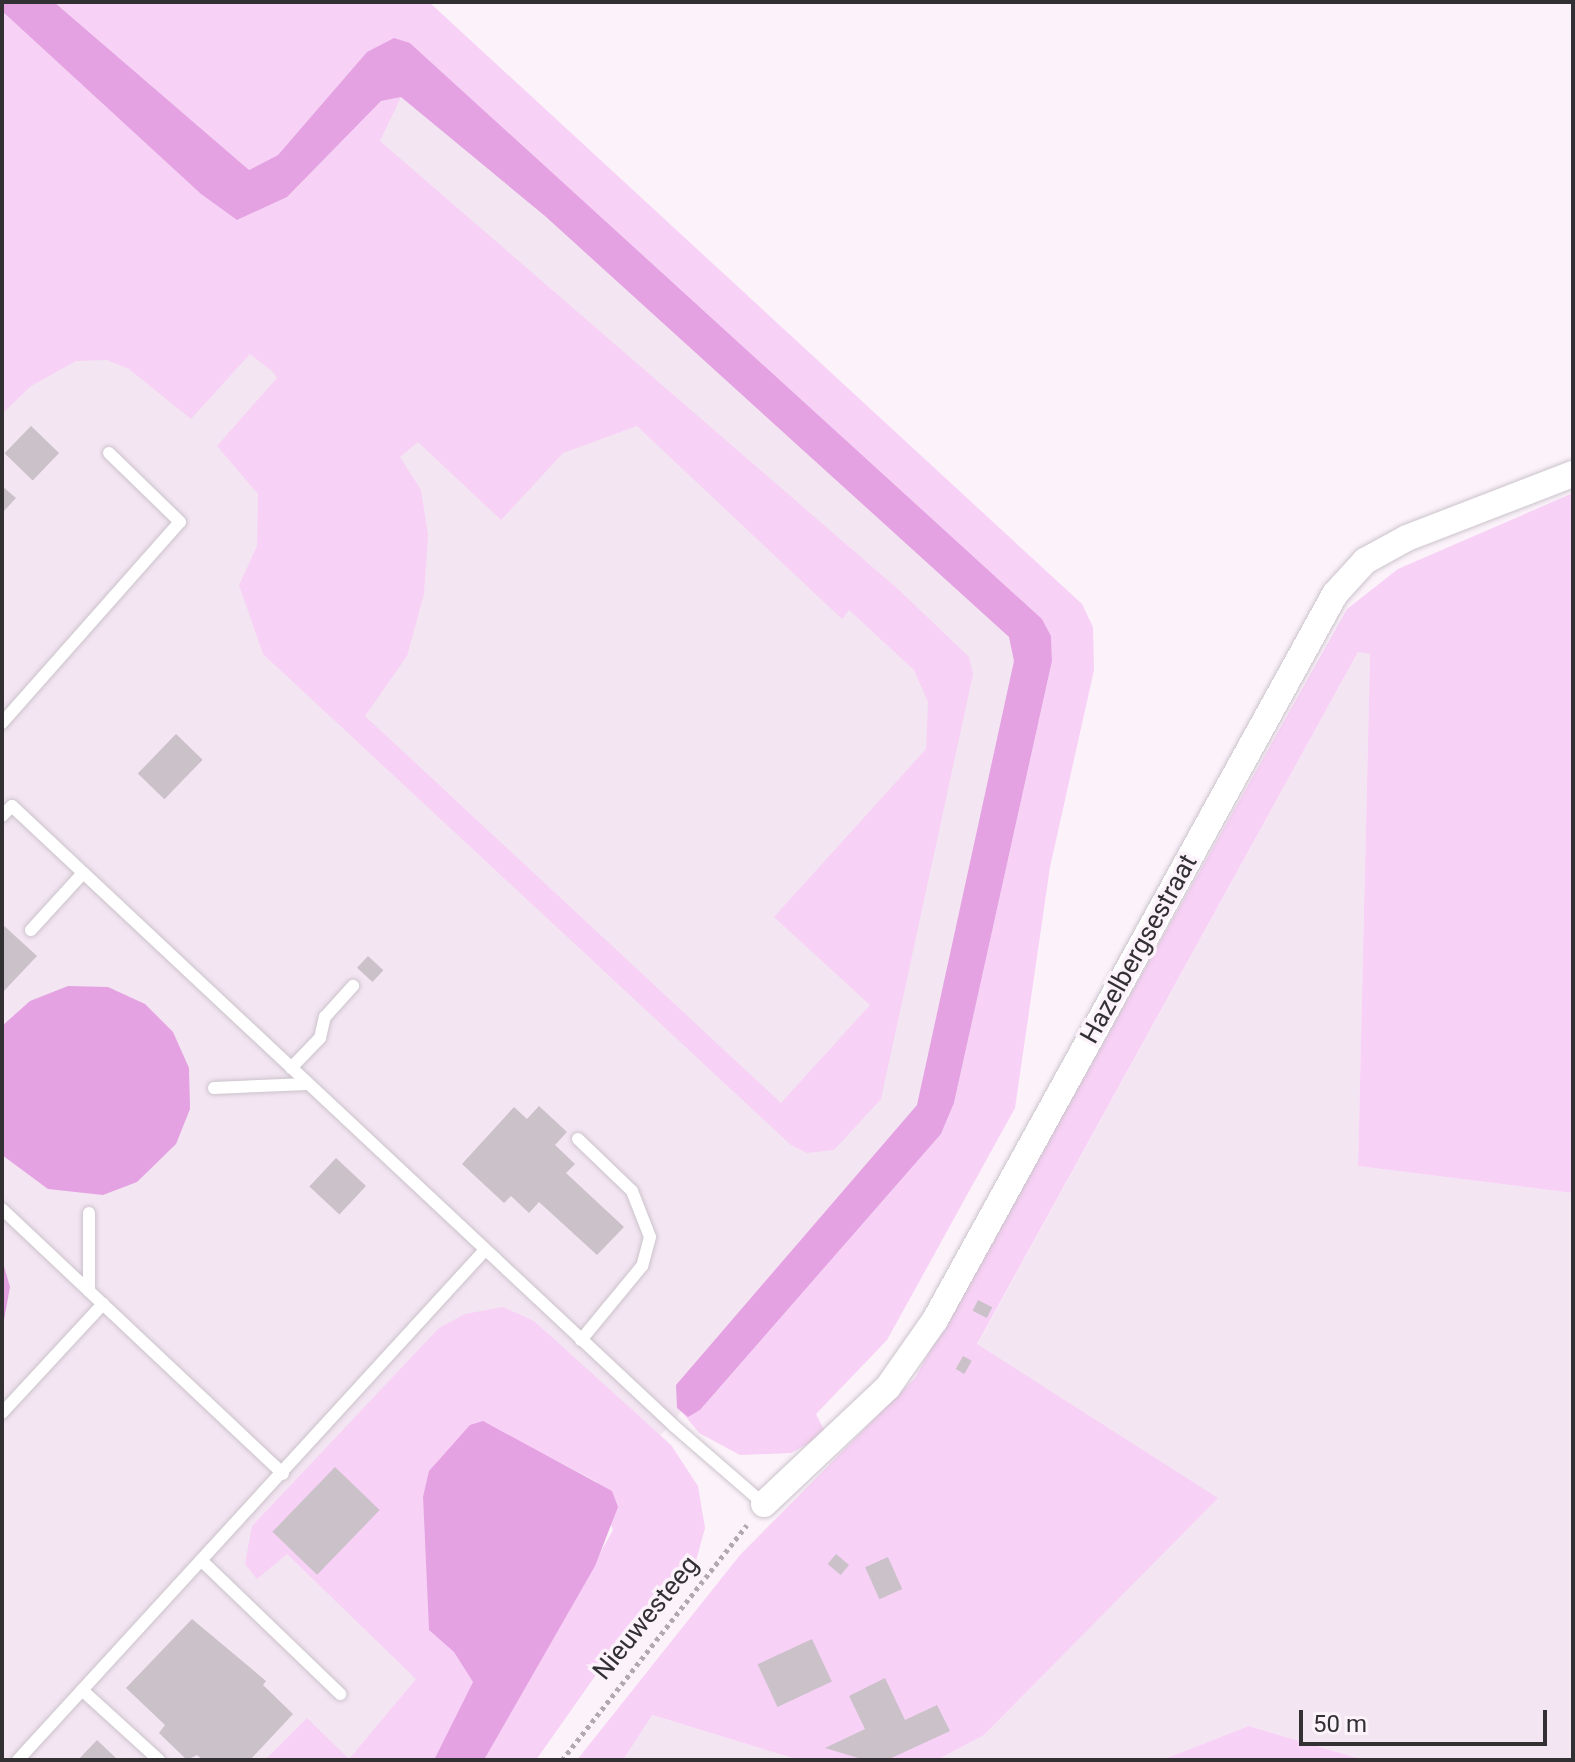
<!DOCTYPE html>
<style>
body{margin:0}
#map{position:relative;width:1575px;height:1762px;overflow:hidden;background:#fbf2fa;font-family:Roboto,sans-serif}
div>[style]{position:absolute}
[style*='--x']{left:calc(var(--x)*1px);top:calc(var(--y)*1px);width:calc(var(--w)*1px);rotate:calc(var(--a)*1deg)}
.built>*{inset:0;background:#f3e5f2}
.green>*{inset:0;background:#f8d1f6}
.water>*{inset:0;background:#e4a2e2}
.building>*{inset:0;background:#cac1c9;transform-origin:0 0}
.path>*{height:5px;margin-top:-2.5px;transform-origin:0;background:repeating-linear-gradient(90deg,#b0a9af 0 4px,transparent 0 8px)}
.roads{filter:drop-shadow(0 0 2px #cbc3cb) drop-shadow(0 0 2px #cbc3cb)}
.service>*{height:12px;margin:-6px;padding:0 6px;transform-origin:6px;border-radius:6px;background:#fff}
.minor>*{height:26px;margin:-13px;padding:0 13px;transform-origin:13px;border-radius:13px;background:#fff}
span{translate:-50% -50%;white-space:nowrap;text-align:center;line-height:1.15;-webkit-text-stroke:7px #fbf2fa;paint-order:stroke}
.street-label{font-size:26px;color:#333033}
.frame{position:absolute;inset:0;border:4px solid #333033;pointer-events:none}
.scale{position:absolute;left:1299px;top:1710px;width:248px;height:36px;box-sizing:border-box;border:4px solid #333033;border-top:0;padding-left:10px;font-size:24px;line-height:28px;white-space:nowrap;color:#333033;-webkit-text-stroke:6px #fbf2fa;paint-order:stroke}
</style>
<div id="map">
<div class="built">
<div style="clip-path:polygon(2px 2px,396px 55px,1038px 643px,932px 1125px,612px 1491px,468px 1760px,2px 1760px)"></div>
<div style="clip-path:polygon(1358px 652px,1370px 653px,1358px 1166px,1573px 1193px,1573px 1760px,1364px 1760px,1250px 1726px,1162px 1760px,937px 1760px,984px 1735px,1217px 1498px,977px 1345px)"></div>
<div style="clip-path:polygon(651px 1715px,799px 1760px,623px 1760px)"></div>
</div>
<div class="green">
<div style="clip-path:polygon(54px 2px,429px 2px,1082px 604px,1093px 627px,1094px 670px,1050px 867px,1015px 1108px,887px 1340px,816px 1414px,826px 1434px,791px 1453px,740px 1455px,699px 1433px,681px 1411px,688px 1416px,700px 1410px,941px 1134px,954px 1103px,1052px 661px,1051px 636px,1042px 619px,410px 43px,367px 52px,278px 155px,249px 170px)"></div>
<div style="clip-path:polygon(evenodd,2px 11px,201px 194px,237px 220px,287px 197px,381px 101px,401px 97px,380px 141px,899px 590px,969px 657px,973px 674px,881px 1099px,834px 1150px,807px 1153px,791px 1145px,263px 654px,239px 585px,257px 546px,258px 494px,217px 446px,277px 378px,273px 372px,250px 354px,191px 419px,129px 369px,107px 360px,76px 361px,31px 386px,2px 414px,2px 11px,637px 426px,842px 619px,849px 610px,914px 670px,928px 702px,926px 749px,774px 917px,870px 1005px,781px 1103px,365px 716px,407px 656px,424px 594px,428px 535px,421px 490px,400px 457px,418px 442px,501px 520px,563px 453px,637px 426px)"></div>
<div style="clip-path:polygon(1573px 493px,1573px 1193px,1358px 1166px,1370px 654px,1358px 652px,977px 1344px,1218px 1498px,984px 1735px,937px 1760px,799px 1760px,652px 1715px,623px 1760px,577px 1760px,740px 1555px,915px 1378px,1347px 609px,1398px 569px)"></div>
<div style="clip-path:polygon(503px 1307px,534px 1321px,671px 1445px,698px 1486px,705px 1528px,694px 1568px,661px 1615px,612px 1652px,536px 1760px,484px 1760px,613px 1530px,596px 1481px,542px 1453px,423px 1497px,429px 1630px,454px 1652px,473px 1682px,434px 1760px,265px 1760px,307px 1718px,349px 1759px,416px 1679px,287px 1554px,257px 1579px,245px 1564px,252px 1526px,439px 1328px,465px 1314px)"></div>
<div style="clip-path:polygon(1249px 1726px,1364px 1760px,1162px 1760px)"></div>
</div>
<div class="water">
<div style="clip-path:polygon(2px 2px,54px 2px,249px 170px,278px 155px,367px 52px,394px 38px,410px 43px,1042px 619px,1051px 636px,1052px 661px,954px 1103px,941px 1134px,700px 1410px,688px 1417px,677px 1408px,676px 1385px,917px 1105px,1014px 661px,1009px 637px,545px 216px,401px 97px,381px 101px,287px 197px,237px 220px,201px 194px,2px 11px)"></div>
<div style="clip-path:polygon(68px 986px,108px 987px,145px 1004px,173px 1032px,189px 1068px,190px 1109px,176px 1144px,137px 1182px,103px 1195px,48px 1189px,2px 1155px,2px 1026px,30px 1001px)"></div>
<div style="clip-path:polygon(2px 1259px,10px 1287px,2px 1331px)"></div>
<div style="clip-path:polygon(483px 1421px,612px 1491px,618px 1507px,595px 1566px,484px 1760px,434px 1760px,473px 1682px,454px 1652px,429px 1630px,423px 1497px,429px 1471px,470px 1425px)"></div>
</div>
<div class="building">
<div style="left:31px;top:426px;width:39px;height:38px;rotate:44deg"></div>
<div style="clip-path:polygon(2px 486px,16px 498px,2px 513px)"></div>
<div style="left:176px;top:734px;width:37px;height:55px;rotate:44deg"></div>
<div style="clip-path:polygon(2px 924px,37px 956px,2px 993px)"></div>
<div style="left:368px;top:956px;width:21px;height:16px;rotate:43deg"></div>
<div style="clip-path:polygon(539px 1106px,567px 1132px,555px 1145px,575px 1164px,566px 1173px,624px 1227px,597px 1255px,539px 1202px,529px 1213px,511px 1196px,504px 1203px,462px 1164px,514px 1107px,527px 1119px)"></div>
<div style="left:336px;top:1158px;width:41px;height:39px;rotate:43deg"></div>
<div style="left:978px;top:1300px;width:16px;height:12px;rotate:27deg"></div>
<div style="left:963px;top:1356px;width:10px;height:15px;rotate:29deg"></div>
<div style="left:335px;top:1467px;width:62px;height:90px;rotate:44deg"></div>
<div style="left:836px;top:1554px;width:17px;height:13px;rotate:40deg"></div>
<div style="left:888px;top:1557px;width:35px;height:25px;rotate:66deg"></div>
<div style="clip-path:polygon(192px 1619px,266px 1681px,263px 1685px,293px 1714px,250px 1760px,203px 1760px,197px 1755px,187px 1760px,159px 1733px,165px 1725px,126px 1688px)"></div>
<div style="left:812px;top:1639px;width:47px;height:60px;rotate:65deg"></div>
<div style="clip-path:polygon(885px 1678px,905px 1720px,937px 1705px,950px 1731px,887px 1760px,865px 1760px,825px 1748px,865px 1729px,849px 1696px)"></div>
<div style="clip-path:polygon(97px 1740px,118px 1760px,78px 1760px)"></div>
</div>
<div class="path">
<div style="--x:562;--y:1760;--w:299;--a:-51.8"></div>
</div>
<div class="roads">
<div class="service">
<div style="--x:2;--y:723;--w:268;--a:-48.5"></div>
<div style="--x:180;--y:522;--w:99;--a:-135.8"></div>
<div style="--x:2;--y:816;--w:14;--a:-45"></div>
<div style="--x:12;--y:806;--w:907;--a:43.12"></div>
<div style="--x:674;--y:1426;--w:119;--a:40.9"></div>
<div style="--x:31;--y:930;--w:77;--a:-47.6"></div>
<div style="--x:291;--y:1068;--w:42;--a:-46"></div>
<div style="--x:320;--y:1038;--w:22;--a:-77"></div>
<div style="--x:325;--y:1017;--w:42;--a:-47.9"></div>
<div style="--x:214;--y:1088;--w:93;--a:-2.5"></div>
<div style="--x:578;--y:1139;--w:75;--a:43.9"></div>
<div style="--x:632;--y:1191;--w:49;--a:68.6"></div>
<div style="--x:650;--y:1237;--w:30;--a:105"></div>
<div style="--x:642;--y:1266;--w:96;--a:129.5"></div>
<div style="--x:2;--y:1209;--w:386;--a:43.3"></div>
<div style="--x:89;--y:1213;--w:78;--a:90"></div>
<div style="--x:2;--y:1413;--w:149;--a:-47.2"></div>
<div style="--x:202;--y:1561;--w:192;--a:43.9"></div>
<div style="--x:82;--y:1690;--w:104;--a:42.3"></div>
<div style="--x:18;--y:1760;--w:692;--a:-47.52"></div>
</div>
<div class="minor">
<div style="--x:764;--y:1504;--w:170;--a:-43.3"></div>
<div style="--x:888;--y:1387;--w:82;--a:-55"></div>
<div style="--x:935;--y:1320;--w:829;--a:-61.15"></div>
<div style="--x:1335;--y:594;--w:45;--a:-47.7"></div>
<div style="--x:1365;--y:561;--w:48;--a:-28.7"></div>
<div style="--x:1407;--y:538;--w:178;--a:-21.1"></div>
</div>
</div>
<div class="street-label">
<span style="left:1139px;top:949px;rotate:-61deg">Hazelbergsestraat</span>
<span style="left:646px;top:1618px;rotate:-51deg">Nieuwesteeg</span>
</div>
<div class="frame"></div>
<div class="scale">50 m</div>
</div>
